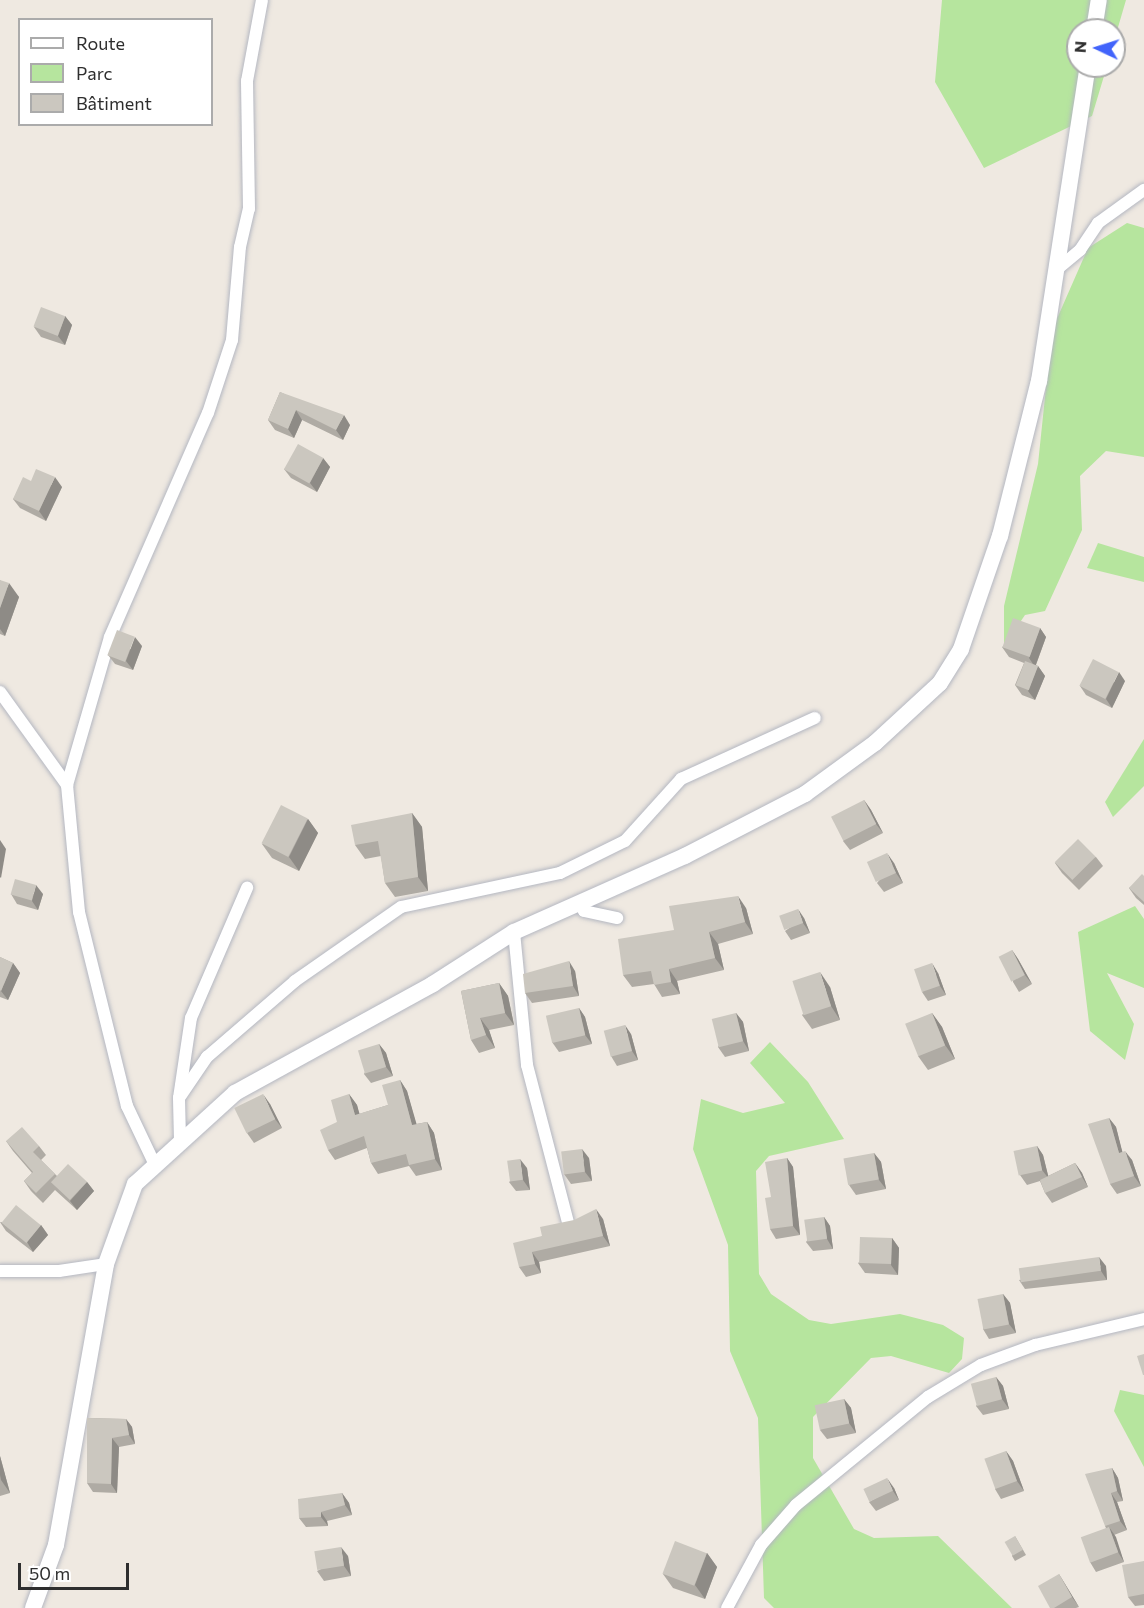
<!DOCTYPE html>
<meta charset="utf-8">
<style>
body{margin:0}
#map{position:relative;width:1144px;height:1608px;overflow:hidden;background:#efe9e1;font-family:Commissioner,sans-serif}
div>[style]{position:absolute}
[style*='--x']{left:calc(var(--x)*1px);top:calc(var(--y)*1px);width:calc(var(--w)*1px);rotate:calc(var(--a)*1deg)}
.green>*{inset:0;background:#b6e59e}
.roads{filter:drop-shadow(0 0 2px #b4b7c1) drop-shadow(0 0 2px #b4b7c1)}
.minor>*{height:12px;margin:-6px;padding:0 6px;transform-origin:6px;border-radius:6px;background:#fff}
.secondary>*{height:16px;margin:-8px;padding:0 8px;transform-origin:8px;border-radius:8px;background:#fff}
.wall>*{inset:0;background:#afaba4}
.shaded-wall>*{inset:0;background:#8e8b86}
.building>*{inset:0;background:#cbc7bf;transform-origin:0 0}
span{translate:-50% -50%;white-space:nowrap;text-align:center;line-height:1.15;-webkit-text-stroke:4.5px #fff;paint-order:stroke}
.legend{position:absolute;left:18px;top:18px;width:195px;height:108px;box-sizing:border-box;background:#fff;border:2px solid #ababab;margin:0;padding:8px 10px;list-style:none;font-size:18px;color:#2e2e2e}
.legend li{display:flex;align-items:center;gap:12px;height:30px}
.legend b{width:30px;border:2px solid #ababab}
.north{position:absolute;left:1066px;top:18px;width:60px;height:60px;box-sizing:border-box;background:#fff;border:2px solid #ababab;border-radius:50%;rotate:274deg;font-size:16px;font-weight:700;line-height:24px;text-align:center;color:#2e2e2e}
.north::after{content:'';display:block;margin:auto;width:21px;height:27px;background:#4264fb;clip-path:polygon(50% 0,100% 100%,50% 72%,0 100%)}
.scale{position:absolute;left:18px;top:1563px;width:111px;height:27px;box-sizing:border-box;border:3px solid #2e2e2e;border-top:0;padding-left:8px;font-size:18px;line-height:21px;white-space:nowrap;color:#2e2e2e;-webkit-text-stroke:4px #fff;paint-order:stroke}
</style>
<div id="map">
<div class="green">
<div style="clip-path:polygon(942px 0,1126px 0,1114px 41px,1114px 30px,1078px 30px,1078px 66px,1107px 66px,1092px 116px,984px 168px,935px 82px)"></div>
<div style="clip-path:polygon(1127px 223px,1144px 228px,1144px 457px,1106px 451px,1080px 476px,1082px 530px,1045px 611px,1025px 615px,1004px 646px,1004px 606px,1038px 464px,1052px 330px,1088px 248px)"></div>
<div style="clip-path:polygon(1098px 543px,1144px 557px,1144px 582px,1087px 568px)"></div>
<div style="clip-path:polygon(1144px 739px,1144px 786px,1113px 817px,1105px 802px)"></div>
<div style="clip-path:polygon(1135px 906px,1144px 919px,1144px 988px,1107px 973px,1134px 1024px,1125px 1060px,1090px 1031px,1078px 932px)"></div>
<div style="clip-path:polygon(770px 1042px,808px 1082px,844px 1139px,769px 1156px,756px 1171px,759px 1274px,771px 1294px,809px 1320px,831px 1324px,900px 1314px,943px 1325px,964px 1338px,962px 1359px,949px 1373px,891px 1356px,871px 1358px,813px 1417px,813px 1458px,854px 1529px,874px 1538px,938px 1536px,1012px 1608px,774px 1608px,764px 1598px,758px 1418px,730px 1351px,728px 1245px,693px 1149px,701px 1099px,743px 1113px,785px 1103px,750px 1063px)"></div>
<div style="clip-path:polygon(1120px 1390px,1144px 1395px,1144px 1467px,1114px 1411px)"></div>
</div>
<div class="roads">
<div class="minor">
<div style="--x:1055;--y:271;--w:33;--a:-40"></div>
<div style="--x:1080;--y:250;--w:32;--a:-56"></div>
<div style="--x:1098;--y:223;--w:57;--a:-35.7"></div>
<div style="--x:0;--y:692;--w:115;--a:54.2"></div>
<div style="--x:581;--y:902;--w:9;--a:72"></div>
<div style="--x:584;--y:911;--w:34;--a:12"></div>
<div style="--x:514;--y:932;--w:134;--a:84.4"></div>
<div style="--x:527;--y:1065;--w:162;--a:75.4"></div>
<div style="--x:179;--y:1098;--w:50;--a:-55.7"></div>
<div style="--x:207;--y:1057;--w:116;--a:-40.8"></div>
<div style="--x:295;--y:981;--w:129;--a:-34.9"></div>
<div style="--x:401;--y:907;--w:163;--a:-12.1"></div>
<div style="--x:560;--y:873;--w:72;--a:-26.2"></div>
<div style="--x:625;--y:841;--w:84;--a:-47.9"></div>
<div style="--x:681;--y:779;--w:147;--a:-24.5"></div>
<div style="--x:180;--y:1140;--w:42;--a:-91.4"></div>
<div style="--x:179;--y:1098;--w:81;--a:-81.5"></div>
<div style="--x:191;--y:1018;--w:142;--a:-66.7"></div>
<div style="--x:156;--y:1167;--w:68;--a:-115.4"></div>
<div style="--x:127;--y:1106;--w:200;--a:-103.9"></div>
<div style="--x:79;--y:912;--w:128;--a:-95.4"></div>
<div style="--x:67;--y:785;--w:154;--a:-73.8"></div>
<div style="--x:110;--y:637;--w:244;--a:-66.4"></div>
<div style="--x:208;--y:413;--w:77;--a:-71.8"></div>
<div style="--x:232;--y:340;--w:93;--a:-85.1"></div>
<div style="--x:240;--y:247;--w:39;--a:-77"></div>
<div style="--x:249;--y:209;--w:128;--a:-90.9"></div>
<div style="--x:247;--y:81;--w:82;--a:-79.5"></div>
<div style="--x:0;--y:1271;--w:59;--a:0"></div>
<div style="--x:59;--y:1271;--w:48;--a:-8.5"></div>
<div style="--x:727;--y:1608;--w:72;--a:-61.6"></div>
<div style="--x:761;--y:1545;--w:53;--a:-48.8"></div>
<div style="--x:796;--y:1505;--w:171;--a:-39.3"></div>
<div style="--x:928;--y:1397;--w:62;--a:-31.1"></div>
<div style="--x:981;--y:1365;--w:58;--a:-20.3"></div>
<div style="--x:1035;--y:1345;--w:112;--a:-13.4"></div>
</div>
<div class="secondary">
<div style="--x:1094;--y:30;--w:30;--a:-81"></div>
<div style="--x:33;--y:1608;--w:67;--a:-69.9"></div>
<div style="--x:56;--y:1545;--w:285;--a:-79.9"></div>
<div style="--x:106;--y:1264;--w:85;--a:-70.1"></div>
<div style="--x:135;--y:1184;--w:135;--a:-42.3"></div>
<div style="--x:235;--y:1093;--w:226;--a:-28.8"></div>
<div style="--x:433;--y:984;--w:96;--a:-32.7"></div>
<div style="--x:514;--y:932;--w:187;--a:-24"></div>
<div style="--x:685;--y:856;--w:135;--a:-27.3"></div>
<div style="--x:805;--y:794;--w:87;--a:-36.1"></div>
<div style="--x:875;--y:743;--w:88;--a:-42.7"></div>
<div style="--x:940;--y:683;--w:40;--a:-58"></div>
<div style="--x:961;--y:649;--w:120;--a:-71"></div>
<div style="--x:1000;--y:536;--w:160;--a:-75.9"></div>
<div style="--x:1039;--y:381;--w:319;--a:-81.2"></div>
</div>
</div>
<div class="wall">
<div style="clip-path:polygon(65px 316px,72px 325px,65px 345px,41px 337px,34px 327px)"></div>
<div style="clip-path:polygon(280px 392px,350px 425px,343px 440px,302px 420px,294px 438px,275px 430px,268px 420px)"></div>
<div style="clip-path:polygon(323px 458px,330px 467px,317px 492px,291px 478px,284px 469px)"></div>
<div style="clip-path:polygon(31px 481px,62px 487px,46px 521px,20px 508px,13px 499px)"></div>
<div style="clip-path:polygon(0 580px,19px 597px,5px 636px,0 634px)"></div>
<div style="clip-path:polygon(1040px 628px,1046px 637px,1036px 665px,1038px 666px,1045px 676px,1035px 700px,1022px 695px,1015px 685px,1024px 663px,1009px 657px,1002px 647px)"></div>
<div style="clip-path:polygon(142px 646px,133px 670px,115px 664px,108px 655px)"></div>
<div style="clip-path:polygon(1125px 681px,1112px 708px,1086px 695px,1080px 686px)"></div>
<div style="clip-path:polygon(864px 800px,871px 810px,883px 833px,850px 850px,843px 841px)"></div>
<div style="clip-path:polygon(412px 813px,422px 827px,428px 891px,395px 897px,385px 883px,381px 856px,365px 859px,355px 845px)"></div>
<div style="clip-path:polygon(308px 819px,318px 833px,299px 871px,272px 858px,262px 844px)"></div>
<div style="clip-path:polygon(1096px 857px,1103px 866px,1079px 890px,1062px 873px,1055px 863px)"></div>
<div style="clip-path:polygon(894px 863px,903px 883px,884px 892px,877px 883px)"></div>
<div style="clip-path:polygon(1144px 876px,1144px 905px,1136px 898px,1129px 888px)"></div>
<div style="clip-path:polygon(11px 894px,43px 894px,38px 910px,17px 904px)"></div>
<div style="clip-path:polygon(746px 908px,753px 934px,718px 944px,724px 970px,677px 981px,680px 994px,662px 997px,654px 984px,632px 987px,623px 975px)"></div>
<div style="clip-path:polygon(804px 918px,810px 933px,791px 940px,785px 931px)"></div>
<div style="clip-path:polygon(1012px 950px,1018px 959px,1032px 984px,1019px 992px,1013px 982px)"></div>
<div style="clip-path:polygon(0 957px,13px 963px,20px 973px,8px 1000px,0 997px)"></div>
<div style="clip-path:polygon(575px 971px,579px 996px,532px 1003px,525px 993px)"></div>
<div style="clip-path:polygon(938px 973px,946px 995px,928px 1001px,922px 992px)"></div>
<div style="clip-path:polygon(499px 983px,508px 996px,514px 1025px,489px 1030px,495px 1048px,479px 1053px,471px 1040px,461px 991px)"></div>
<div style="clip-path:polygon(830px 987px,840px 1020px,812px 1029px,802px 1015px)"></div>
<div style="clip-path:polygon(579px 1008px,585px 1017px,592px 1044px,559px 1052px,552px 1042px)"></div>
<div style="clip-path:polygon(736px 1013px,743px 1022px,749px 1051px,725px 1057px,718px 1047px)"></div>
<div style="clip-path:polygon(932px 1013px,942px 1027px,955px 1059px,928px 1070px,918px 1056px)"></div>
<div style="clip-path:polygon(631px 1034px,638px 1060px,617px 1066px,611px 1056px)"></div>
<div style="clip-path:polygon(379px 1044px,386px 1053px,393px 1076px,371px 1083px,364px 1074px)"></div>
<div style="clip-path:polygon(400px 1080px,407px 1091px,416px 1124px,427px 1122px,434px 1133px,442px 1170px,416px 1176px,409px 1166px,378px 1174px,371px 1163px,367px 1148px,335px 1160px,328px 1150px,337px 1122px,349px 1094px,357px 1105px,359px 1114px,388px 1105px)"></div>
<div style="clip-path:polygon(270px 1104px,282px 1128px,254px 1143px,247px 1133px)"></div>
<div style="clip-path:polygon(1109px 1118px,1116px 1127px,1122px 1152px,1132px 1160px,1141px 1186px,1117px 1194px,1110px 1184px)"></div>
<div style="clip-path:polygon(6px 1141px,39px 1146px,46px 1155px,41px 1160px,57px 1176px,87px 1182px,94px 1191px,77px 1210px,55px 1190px,43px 1203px,31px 1191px,24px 1181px,32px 1173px,13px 1151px)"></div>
<div style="clip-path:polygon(1037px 1146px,1043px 1155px,1048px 1176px,1075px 1163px,1082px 1173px,1088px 1187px,1052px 1203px,1045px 1193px,1040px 1181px,1027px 1185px,1020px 1175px)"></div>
<div style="clip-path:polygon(874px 1153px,881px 1162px,886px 1189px,856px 1195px,849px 1185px)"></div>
<div style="clip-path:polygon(589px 1158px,592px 1181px,571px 1184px,564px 1174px)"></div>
<div style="clip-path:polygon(787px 1158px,793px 1167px,800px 1235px,776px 1239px,770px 1229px)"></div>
<div style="clip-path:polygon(527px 1168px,530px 1190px,516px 1191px,509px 1182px)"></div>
<div style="clip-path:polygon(824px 1217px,830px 1226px,833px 1249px,813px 1251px,806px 1242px)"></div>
<div style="clip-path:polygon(603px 1219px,610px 1246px,539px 1262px,541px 1273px,526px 1277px,519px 1267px,542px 1236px)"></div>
<div style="clip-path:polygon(0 1222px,41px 1225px,48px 1235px,33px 1252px,6px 1231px)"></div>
<div style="clip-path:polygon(892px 1238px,899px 1248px,898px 1275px,865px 1273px,858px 1263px)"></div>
<div style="clip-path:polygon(1106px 1266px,1107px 1280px,1025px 1289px,1019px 1280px)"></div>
<div style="clip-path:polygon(1003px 1294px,1010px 1303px,1016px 1333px,989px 1339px,983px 1329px)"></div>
<div style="clip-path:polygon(996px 1377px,1003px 1386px,1009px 1409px,983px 1415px,976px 1406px)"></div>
<div style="clip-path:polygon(844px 1399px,851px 1408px,856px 1433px,827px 1439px,820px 1430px)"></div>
<div style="clip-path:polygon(87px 1418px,126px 1419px,132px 1427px,135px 1444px,119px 1447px,117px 1493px,93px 1492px,87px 1483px)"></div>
<div style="clip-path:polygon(1006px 1451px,1013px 1461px,1024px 1491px,1001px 1499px,995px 1489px)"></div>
<div style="clip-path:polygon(0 1456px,10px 1493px,0 1496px)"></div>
<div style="clip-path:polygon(1112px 1468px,1118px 1478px,1123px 1501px,1117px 1502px,1127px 1530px,1114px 1535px,1124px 1562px,1096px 1572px,1090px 1562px,1106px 1528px,1105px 1526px)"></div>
<div style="clip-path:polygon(894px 1488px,899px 1500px,876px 1511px,869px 1502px)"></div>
<div style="clip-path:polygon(342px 1493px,349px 1503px,352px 1515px,327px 1521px,328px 1526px,306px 1527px,299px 1518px)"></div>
<div style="clip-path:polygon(1015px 1536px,1026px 1555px,1015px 1561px,1012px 1556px)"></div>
<div style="clip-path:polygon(707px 1553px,717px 1567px,705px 1599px,673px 1588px,663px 1574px)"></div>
<div style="clip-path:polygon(348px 1556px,351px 1576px,324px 1581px,317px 1571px)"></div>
<div style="clip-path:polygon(1144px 1561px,1144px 1605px,1135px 1606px,1128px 1597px)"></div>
<div style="clip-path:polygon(1059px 1574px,1079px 1607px,1076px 1608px,1050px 1608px)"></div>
</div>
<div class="shaded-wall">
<div style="clip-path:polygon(65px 316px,72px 325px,65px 345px,58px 336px)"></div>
<div style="clip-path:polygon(296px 410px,302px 420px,294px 438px,288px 429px)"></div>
<div style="clip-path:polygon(344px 415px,350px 425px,343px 440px,336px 430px)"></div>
<div style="clip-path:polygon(323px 458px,330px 467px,317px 492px,310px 483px)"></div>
<div style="clip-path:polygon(55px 477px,62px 487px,46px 521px,39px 511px)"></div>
<div style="clip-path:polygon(9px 583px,19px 597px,5px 636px,0 629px,0 608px)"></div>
<div style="clip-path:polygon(1040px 628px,1046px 637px,1035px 667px,1029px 658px)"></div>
<div style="clip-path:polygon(135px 637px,142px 646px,133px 670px,126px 661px)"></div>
<div style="clip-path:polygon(1038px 666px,1045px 676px,1035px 700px,1028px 691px)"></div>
<div style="clip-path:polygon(1119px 672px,1125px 681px,1112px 708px,1106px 699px)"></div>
<div style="clip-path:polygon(864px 800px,871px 810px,883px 833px,876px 824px)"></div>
<div style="clip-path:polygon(412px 813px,422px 827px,428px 891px,418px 877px)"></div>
<div style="clip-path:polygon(308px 819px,318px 833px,299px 871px,289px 857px)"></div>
<div style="clip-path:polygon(0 840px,6px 849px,1px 878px,0 877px)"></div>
<div style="clip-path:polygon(887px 853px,894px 863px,903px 883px,896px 873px)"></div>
<div style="clip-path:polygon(36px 885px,43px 894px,38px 910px,32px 901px)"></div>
<div style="clip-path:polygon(738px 896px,746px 908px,753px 934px,745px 922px)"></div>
<div style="clip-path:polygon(798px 909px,804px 918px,810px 933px,803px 923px)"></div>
<div style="clip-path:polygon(709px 932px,718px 944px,724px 970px,715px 958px)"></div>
<div style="clip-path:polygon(1012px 950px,1018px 959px,1032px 984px,1025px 975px)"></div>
<div style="clip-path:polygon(569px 961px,575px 971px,579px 996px,573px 986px)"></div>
<div style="clip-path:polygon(13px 963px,20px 973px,8px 1000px,1px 991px)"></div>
<div style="clip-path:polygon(932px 963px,938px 973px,946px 995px,940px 986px)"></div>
<div style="clip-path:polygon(669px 969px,677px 981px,680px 994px,671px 982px)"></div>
<div style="clip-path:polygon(820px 972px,830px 987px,840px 1020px,831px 1006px)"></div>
<div style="clip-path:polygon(499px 983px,508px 996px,514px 1025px,505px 1013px)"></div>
<div style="clip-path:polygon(579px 1008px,585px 1017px,592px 1044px,585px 1035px)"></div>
<div style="clip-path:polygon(736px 1013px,743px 1022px,749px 1051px,743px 1041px)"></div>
<div style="clip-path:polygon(932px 1013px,942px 1027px,955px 1059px,945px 1045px)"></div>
<div style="clip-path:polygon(480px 1018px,489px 1030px,495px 1048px,486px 1035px)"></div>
<div style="clip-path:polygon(625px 1025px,631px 1034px,638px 1060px,632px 1051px)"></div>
<div style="clip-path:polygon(379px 1044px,386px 1053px,393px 1076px,386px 1067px)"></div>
<div style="clip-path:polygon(400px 1080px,407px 1091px,420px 1136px,412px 1125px)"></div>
<div style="clip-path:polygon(263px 1094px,270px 1104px,282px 1128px,275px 1119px)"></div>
<div style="clip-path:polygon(349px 1094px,357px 1105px,363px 1126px,355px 1115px)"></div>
<div style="clip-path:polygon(1109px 1118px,1116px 1127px,1125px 1162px,1119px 1153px)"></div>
<div style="clip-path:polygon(427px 1122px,434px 1133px,442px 1170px,435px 1159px)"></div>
<div style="clip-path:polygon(1037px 1146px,1043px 1155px,1049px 1179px,1042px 1170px)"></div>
<div style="clip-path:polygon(582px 1149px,589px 1158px,592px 1181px,585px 1172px)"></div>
<div style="clip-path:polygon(1125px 1151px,1132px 1160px,1141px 1186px,1134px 1176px)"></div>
<div style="clip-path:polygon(874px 1153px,881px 1162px,886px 1189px,879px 1180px)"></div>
<div style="clip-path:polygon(787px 1158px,793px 1167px,800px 1235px,793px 1226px)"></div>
<div style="clip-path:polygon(520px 1159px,527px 1168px,530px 1190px,523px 1180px)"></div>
<div style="clip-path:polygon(1075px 1163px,1082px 1173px,1088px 1187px,1082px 1177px)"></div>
<div style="clip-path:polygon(87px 1182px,94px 1191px,77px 1210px,70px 1201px)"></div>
<div style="clip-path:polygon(596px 1209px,603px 1219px,610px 1246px,603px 1236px)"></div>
<div style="clip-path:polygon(824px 1217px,830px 1226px,833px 1249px,827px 1239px)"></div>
<div style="clip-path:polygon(41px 1225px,48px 1235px,33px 1252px,27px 1242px)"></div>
<div style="clip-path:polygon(892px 1238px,899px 1248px,898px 1275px,891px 1265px)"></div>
<div style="clip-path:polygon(532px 1252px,539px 1262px,541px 1273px,535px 1264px)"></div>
<div style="clip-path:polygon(1099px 1257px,1106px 1266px,1107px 1280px,1101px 1271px)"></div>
<div style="clip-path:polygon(1003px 1294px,1010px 1303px,1016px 1333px,1009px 1324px)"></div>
<div style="clip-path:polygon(996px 1377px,1003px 1386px,1009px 1409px,1002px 1399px)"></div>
<div style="clip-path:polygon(844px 1399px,851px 1408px,856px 1433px,849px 1423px)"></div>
<div style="clip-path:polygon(126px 1419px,132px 1427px,135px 1444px,129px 1435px)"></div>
<div style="clip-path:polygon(112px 1438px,119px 1447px,117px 1493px,111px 1484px)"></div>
<div style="clip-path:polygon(1006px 1451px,1013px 1461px,1024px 1491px,1017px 1481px)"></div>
<div style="clip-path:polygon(0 1456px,10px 1493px,1px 1480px,0 1475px)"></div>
<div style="clip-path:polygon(1112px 1468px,1118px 1478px,1123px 1501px,1117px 1491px)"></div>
<div style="clip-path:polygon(887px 1478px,894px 1488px,899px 1500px,893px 1491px)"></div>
<div style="clip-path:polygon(342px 1493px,349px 1503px,352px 1515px,345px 1505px)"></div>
<div style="clip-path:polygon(1111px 1493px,1117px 1502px,1127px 1530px,1120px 1521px)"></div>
<div style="clip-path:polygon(321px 1512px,327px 1521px,328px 1526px,321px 1517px)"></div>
<div style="clip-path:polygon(1109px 1527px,1116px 1537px,1124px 1562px,1118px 1552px)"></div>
<div style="clip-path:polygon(341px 1547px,348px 1556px,351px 1576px,344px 1566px)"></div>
<div style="clip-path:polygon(707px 1553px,717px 1567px,705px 1599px,695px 1585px)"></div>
<div style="clip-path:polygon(1059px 1574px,1065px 1584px,1079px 1607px,1072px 1597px)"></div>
</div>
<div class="building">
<div style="left:41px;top:307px;width:26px;height:21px;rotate:21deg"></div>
<div style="clip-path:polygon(280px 392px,344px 415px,336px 430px,296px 410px,288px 429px,268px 420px)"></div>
<div style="left:298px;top:444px;width:29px;height:29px;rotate:29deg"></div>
<div style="clip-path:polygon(36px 469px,55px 477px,39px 511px,13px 499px,23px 477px,31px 481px)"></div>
<div style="clip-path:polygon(0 580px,9px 583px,0 608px)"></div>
<div style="left:1013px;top:618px;width:29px;height:31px;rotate:20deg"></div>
<div style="left:117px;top:630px;width:19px;height:27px;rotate:21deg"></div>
<div style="left:1093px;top:659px;width:29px;height:30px;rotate:27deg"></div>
<div style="left:1025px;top:661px;width:14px;height:26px;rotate:21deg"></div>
<div style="left:864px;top:800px;width:27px;height:37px;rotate:63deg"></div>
<div style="left:281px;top:805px;width:30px;height:43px;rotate:27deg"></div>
<div style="clip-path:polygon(412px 813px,418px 877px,385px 883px,378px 841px,355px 845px,351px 825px)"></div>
<div style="left:1078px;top:839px;width:25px;height:33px;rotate:45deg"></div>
<div style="left:887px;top:853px;width:22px;height:22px;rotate:66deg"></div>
<div style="clip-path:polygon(1142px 874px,1144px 876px,1144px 902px,1129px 888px)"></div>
<div style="left:15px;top:879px;width:22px;height:16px;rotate:16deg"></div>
<div style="clip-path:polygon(738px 896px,745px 922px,709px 932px,715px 958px,669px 969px,671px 982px,654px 985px,651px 971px,623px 975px,618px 939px,674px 930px,669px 906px)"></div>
<div style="left:798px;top:909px;width:15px;height:20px;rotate:70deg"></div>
<div style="left:1012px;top:950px;width:28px;height:15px;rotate:63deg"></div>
<div style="clip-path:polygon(0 957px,13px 963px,1px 991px,0 990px)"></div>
<div style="clip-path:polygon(569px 961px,573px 986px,525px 993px,523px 974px)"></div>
<div style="left:932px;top:963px;width:24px;height:19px;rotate:71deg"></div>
<div style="left:820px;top:972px;width:36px;height:29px;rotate:72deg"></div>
<div style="clip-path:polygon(499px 983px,505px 1013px,480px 1018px,486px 1035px,471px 1040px,461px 991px)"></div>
<div style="left:579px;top:1008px;width:28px;height:34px;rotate:77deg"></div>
<div style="left:736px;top:1013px;width:29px;height:25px;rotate:76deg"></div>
<div style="left:932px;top:1013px;width:35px;height:29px;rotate:68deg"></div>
<div style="left:625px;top:1025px;width:27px;height:22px;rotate:75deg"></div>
<div style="left:379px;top:1044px;width:24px;height:22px;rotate:73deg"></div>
<div style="clip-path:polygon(400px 1080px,412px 1125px,427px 1122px,435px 1159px,409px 1165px,406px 1154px,371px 1163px,364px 1136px,328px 1150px,320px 1130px,337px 1122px,331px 1100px,349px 1094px,355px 1115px,388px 1105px,382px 1085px)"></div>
<div style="left:263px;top:1094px;width:28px;height:32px;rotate:64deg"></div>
<div style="clip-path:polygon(1109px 1118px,1119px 1153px,1125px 1151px,1134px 1176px,1110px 1184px,1088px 1124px)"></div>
<div style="clip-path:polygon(22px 1127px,39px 1146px,33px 1152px,55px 1174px,36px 1193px,24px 1181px,33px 1172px,6px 1141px)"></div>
<div style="left:1037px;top:1146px;width:25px;height:24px;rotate:78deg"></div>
<div style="left:582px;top:1149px;width:23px;height:21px;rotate:83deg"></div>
<div style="left:874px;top:1153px;width:27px;height:31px;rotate:80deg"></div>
<div style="clip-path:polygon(787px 1158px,793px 1226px,770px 1229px,765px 1198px,771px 1197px,765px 1162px)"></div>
<div style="left:520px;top:1159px;width:21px;height:13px;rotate:82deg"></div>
<div style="clip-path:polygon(1075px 1163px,1082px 1177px,1045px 1193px,1040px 1180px)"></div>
<div style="left:68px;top:1164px;width:26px;height:25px;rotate:43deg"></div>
<div style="left:16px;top:1205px;width:32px;height:23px;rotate:39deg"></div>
<div style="clip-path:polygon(596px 1209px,603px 1236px,532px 1252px,535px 1264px,519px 1267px,513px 1243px,542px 1236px,540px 1227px,574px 1220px)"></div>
<div style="left:824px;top:1217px;width:22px;height:20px;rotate:82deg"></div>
<div style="left:860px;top:1237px;width:32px;height:26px;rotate:2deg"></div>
<div style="left:1099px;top:1257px;width:14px;height:81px;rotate:82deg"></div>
<div style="left:1003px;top:1294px;width:31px;height:26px;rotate:79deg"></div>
<div style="clip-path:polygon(1144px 1354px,1144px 1375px,1143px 1375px,1137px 1356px)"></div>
<div style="left:996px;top:1377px;width:23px;height:26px;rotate:75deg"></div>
<div style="left:844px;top:1399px;width:25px;height:30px;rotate:78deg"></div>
<div style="clip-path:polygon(87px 1418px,126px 1419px,129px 1435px,112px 1438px,111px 1484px,87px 1483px)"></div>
<div style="left:1006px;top:1451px;width:32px;height:23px;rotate:70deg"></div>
<div style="clip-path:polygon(1112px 1468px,1117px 1491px,1111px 1493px,1120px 1521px,1105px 1526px,1085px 1474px)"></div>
<div style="left:887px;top:1478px;width:14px;height:26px;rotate:65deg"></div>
<div style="clip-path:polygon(342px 1493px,345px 1505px,321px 1512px,321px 1517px,299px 1518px,298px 1499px)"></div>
<div style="left:1109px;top:1527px;width:27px;height:30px;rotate:70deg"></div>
<div style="left:1015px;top:1536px;width:16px;height:12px;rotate:60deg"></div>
<div style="left:675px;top:1541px;width:34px;height:35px;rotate:21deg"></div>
<div style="left:341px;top:1547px;width:19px;height:27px;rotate:81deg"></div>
<div style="clip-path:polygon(1144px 1561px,1144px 1594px,1128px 1597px,1122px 1565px)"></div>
<div style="clip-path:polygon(1059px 1574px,1072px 1597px,1054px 1608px,1050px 1608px,1038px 1586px)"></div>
</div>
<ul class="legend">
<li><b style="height:8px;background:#fff"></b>Route</li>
<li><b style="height:16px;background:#b6e59e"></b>Parc</li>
<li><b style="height:16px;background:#cbc7bf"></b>Bâtiment</li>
</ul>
<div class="north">N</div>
<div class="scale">50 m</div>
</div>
